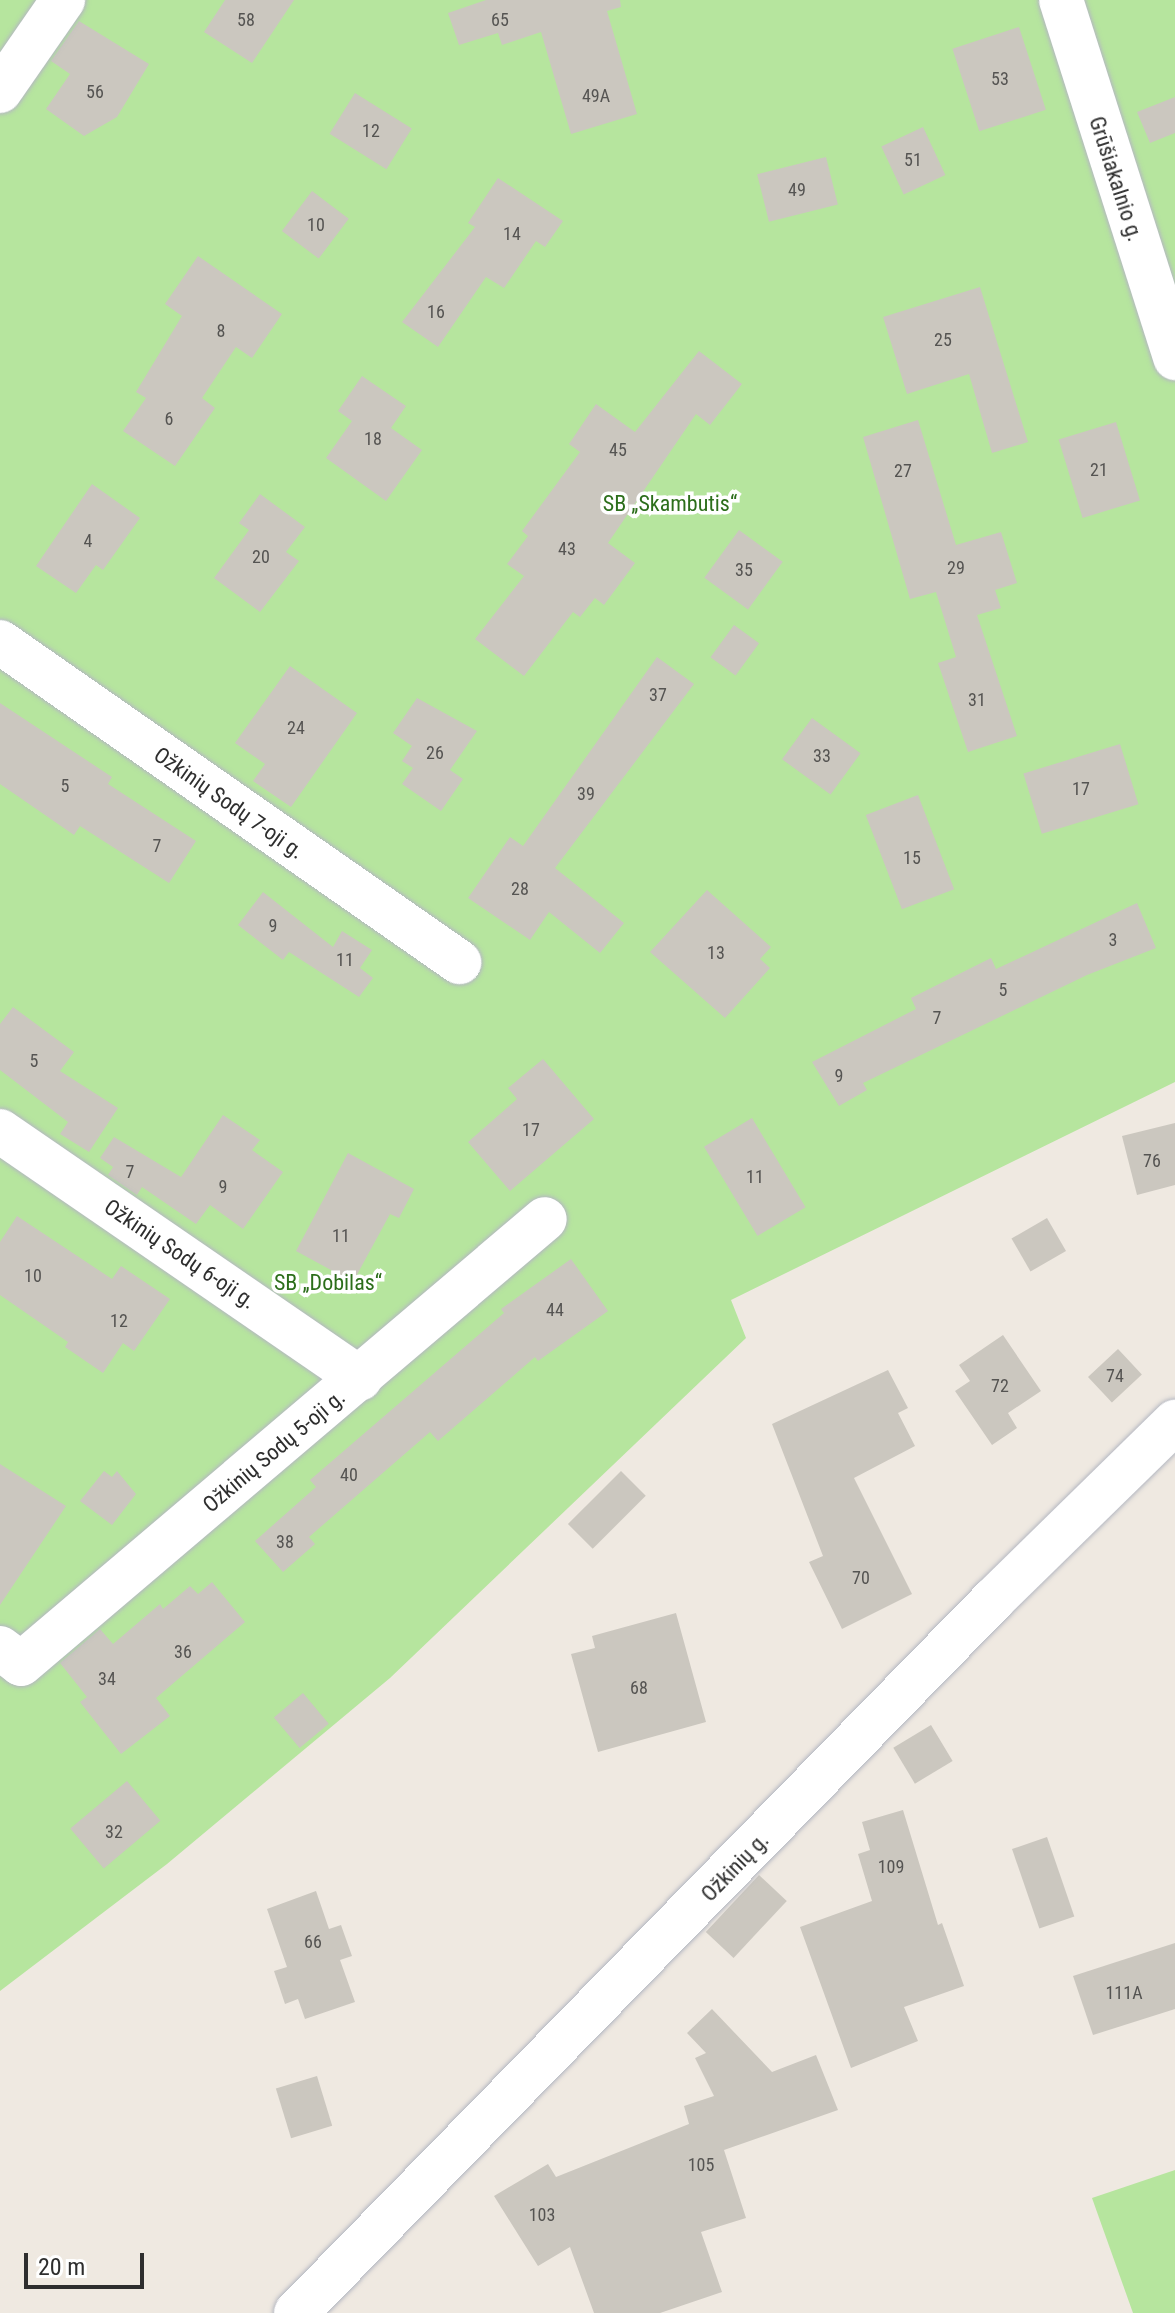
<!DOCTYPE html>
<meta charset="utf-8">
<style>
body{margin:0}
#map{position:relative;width:1175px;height:2313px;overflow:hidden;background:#efe9e1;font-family:"Roboto Condensed",sans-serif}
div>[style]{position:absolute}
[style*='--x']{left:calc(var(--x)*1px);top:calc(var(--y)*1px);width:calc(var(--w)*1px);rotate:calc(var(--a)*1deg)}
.green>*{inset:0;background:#b6e59e}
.building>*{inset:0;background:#cbc7bf;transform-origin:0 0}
.roads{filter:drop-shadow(0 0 2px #b4b7c1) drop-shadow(0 0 2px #b4b7c1)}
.minor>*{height:44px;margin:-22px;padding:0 22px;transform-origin:22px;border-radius:22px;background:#fff}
span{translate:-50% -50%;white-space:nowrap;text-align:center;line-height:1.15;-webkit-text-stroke:7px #fff;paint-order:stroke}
.number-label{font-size:18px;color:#555452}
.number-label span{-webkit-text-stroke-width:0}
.street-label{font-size:22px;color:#2e2e2e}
.park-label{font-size:22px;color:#2c6e1b}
.scale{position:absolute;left:24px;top:2253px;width:120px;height:36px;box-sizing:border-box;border:4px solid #2e2e2e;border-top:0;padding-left:10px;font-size:24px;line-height:28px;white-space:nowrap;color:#2e2e2e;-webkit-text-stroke:6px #fff;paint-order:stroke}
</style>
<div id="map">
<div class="green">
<div style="clip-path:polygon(0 0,1175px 0,1175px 1082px,731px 1300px,746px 1338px,390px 1678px,167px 1864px,0 1991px)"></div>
<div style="clip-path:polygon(1175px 2170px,1175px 2313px,1133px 2313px,1092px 2198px)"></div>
</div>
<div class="building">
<div style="clip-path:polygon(225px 0,294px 0,252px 63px,204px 32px)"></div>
<div style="clip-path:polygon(486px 0,620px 0,621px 7px,607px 11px,637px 114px,571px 134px,541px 32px,502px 45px,498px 33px,459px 45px,448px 13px)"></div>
<div style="clip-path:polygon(79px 21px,149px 64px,117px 117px,84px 136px,46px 109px,70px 74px,51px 61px)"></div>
<div style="left:1019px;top:27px;width:87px;height:70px;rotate:72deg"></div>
<div style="left:355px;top:93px;width:67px;height:48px;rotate:32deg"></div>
<div style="clip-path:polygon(1175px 97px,1175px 133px,1150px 143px,1137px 112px)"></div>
<div style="left:923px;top:127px;width:53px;height:46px;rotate:65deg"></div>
<div style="left:826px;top:157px;width:49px;height:71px;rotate:76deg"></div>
<div style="clip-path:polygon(498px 178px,563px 221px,545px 247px,536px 241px,504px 288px,486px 277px,438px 347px,402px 322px,475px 227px,468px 223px)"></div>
<div style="left:312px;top:191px;width:46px;height:50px;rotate:37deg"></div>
<div style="clip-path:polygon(198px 256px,282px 314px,252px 358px,236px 347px,202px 398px,215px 408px,175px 466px,123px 431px,146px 398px,136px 392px,182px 316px,165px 304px)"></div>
<div style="clip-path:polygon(980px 287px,1028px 442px,992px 453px,969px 374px,907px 394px,883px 317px)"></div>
<div style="clip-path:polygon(699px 351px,742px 384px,710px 425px,696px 414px,608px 543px,635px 563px,604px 605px,595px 598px,580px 617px,573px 612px,524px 676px,475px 639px,524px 576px,507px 564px,528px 536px,522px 531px,580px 452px,569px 444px,596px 404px,635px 432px)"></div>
<div style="clip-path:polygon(362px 376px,406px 406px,391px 428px,422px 450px,386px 501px,326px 458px,352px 421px,338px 411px)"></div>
<div style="clip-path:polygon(918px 420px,956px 545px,1001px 532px,1017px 583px,995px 590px,1001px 608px,977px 615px,1017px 736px,968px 752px,938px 663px,956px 657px,936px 592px,910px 599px,863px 437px)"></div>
<div style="left:1116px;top:422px;width:82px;height:60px;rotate:73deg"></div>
<div style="clip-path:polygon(92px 484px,140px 518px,103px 570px,96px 565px,76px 593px,36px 566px)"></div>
<div style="clip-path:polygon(260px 494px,305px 527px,286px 552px,299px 561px,260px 612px,214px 578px,249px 530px,239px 523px)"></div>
<div style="left:739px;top:530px;width:54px;height:59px;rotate:36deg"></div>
<div style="left:734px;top:625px;width:31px;height:40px;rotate:36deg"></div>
<div style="clip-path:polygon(657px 657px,694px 684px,555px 868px,624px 923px,600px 953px,549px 912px,530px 940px,468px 898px,510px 837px,523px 846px)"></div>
<div style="clip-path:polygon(290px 666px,357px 713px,291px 807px,253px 781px,265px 764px,235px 743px)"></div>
<div style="clip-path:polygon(417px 698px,477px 731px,450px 770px,463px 779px,441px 811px,402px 784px,413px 768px,402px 761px,412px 746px,393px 733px)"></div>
<div style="clip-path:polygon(0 703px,112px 777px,108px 784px,196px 841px,169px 883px,80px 826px,74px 835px,0 784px)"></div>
<div style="left:812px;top:718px;width:60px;height:51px;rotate:36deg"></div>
<div style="left:1120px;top:744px;width:63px;height:101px;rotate:73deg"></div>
<div style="left:918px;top:795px;width:101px;height:56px;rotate:69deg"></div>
<div style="clip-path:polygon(707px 890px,771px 947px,760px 959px,770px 968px,725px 1018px,650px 952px)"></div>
<div style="clip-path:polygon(263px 892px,333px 947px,342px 931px,372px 950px,360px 968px,373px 978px,359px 997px,289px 952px,283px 960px,238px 925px)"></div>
<div style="clip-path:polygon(1137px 903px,1156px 948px,1087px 975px,863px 1083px,867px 1090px,839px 1106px,812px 1062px,916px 1009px,911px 998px,991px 958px,996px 969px)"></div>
<div style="clip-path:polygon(13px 1007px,74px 1052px,60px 1071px,118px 1108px,89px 1152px,60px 1134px,68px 1122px,0 1070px,0 1024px)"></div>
<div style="clip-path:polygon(543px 1059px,594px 1119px,510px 1191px,468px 1142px,517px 1099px,508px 1088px)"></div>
<div style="clip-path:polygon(223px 1115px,260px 1140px,252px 1150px,283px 1172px,243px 1229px,210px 1205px,196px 1224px,142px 1187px,137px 1195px,108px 1175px,113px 1167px,100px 1158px,114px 1137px,181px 1177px)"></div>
<div style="left:752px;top:1118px;width:104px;height:56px;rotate:59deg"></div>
<div style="clip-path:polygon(1175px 1123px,1175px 1185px,1137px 1195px,1122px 1136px)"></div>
<div style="clip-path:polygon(348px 1153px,414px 1189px,399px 1218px,390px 1214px,353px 1282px,296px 1251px)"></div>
<div style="clip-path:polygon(17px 1216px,112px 1279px,121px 1266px,170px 1299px,134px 1351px,123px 1343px,103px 1373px,65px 1347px,68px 1342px,0 1295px,0 1242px)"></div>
<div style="left:1047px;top:1218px;width:38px;height:41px;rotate:60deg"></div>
<div style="clip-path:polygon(571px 1259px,608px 1311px,538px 1361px,535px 1357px,438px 1441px,430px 1432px,309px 1537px,315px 1544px,283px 1572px,255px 1541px,316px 1487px,310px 1480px,504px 1313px,501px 1309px)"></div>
<div style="clip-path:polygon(1003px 1335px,1041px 1391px,1008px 1413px,1017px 1428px,992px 1445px,955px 1391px,970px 1381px,959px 1365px)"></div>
<div style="left:1118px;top:1349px;width:35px;height:41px;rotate:47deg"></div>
<div style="clip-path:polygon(888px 1370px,908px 1408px,898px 1413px,915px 1446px,854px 1478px,912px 1594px,842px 1629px,809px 1562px,823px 1556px,772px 1424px)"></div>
<div style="clip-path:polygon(0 1464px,66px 1506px,0 1605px)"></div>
<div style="clip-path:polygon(104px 1471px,112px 1477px,117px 1471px,136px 1494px,112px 1525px,80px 1501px)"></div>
<div style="left:621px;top:1471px;width:35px;height:75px;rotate:45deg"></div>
<div style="clip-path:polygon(212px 1582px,245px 1622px,156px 1698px,170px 1716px,121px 1754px,80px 1702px,87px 1697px,60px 1663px,100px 1629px,113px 1644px,160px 1604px,163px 1609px,190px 1586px,198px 1594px)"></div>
<div style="clip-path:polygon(676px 1613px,706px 1722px,598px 1752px,571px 1654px,595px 1648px,592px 1636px)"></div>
<div style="left:303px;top:1693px;width:40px;height:38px;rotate:50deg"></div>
<div style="left:931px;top:1725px;width:42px;height:44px;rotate:59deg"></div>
<div style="left:127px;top:1781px;width:52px;height:74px;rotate:50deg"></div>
<div style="clip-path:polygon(903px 1810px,938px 1925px,942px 1923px,964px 1986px,904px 2007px,918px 2041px,851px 2068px,800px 1927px,872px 1901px,858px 1854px,870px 1850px,862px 1822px)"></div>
<div style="left:1047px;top:1837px;width:84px;height:37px;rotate:71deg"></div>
<div style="left:759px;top:1875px;width:38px;height:78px;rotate:43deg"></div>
<div style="clip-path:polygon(316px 1891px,329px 1929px,341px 1925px,352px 1956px,340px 1960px,355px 2002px,305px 2019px,298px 1999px,285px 2004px,274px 1971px,287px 1967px,267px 1909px)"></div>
<div style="clip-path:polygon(1175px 1943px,1175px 2009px,1093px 2035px,1073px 1976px)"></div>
<div style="clip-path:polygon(712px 2009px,772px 2072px,816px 2055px,838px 2110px,724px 2150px,746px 2218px,701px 2232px,722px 2292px,660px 2313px,594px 2313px,570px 2247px,538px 2266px,494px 2196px,548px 2164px,556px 2177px,689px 2124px,684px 2106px,714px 2096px,695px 2058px,706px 2053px,687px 2033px)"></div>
<div style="left:317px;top:2076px;width:52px;height:43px;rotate:73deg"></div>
</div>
<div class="roads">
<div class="minor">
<div style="--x:1061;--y:0;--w:376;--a:72.3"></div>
<div style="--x:0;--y:91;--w:111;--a:-55.3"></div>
<div style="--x:0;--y:642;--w:560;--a:34.88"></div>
<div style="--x:0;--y:1131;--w:437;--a:34.5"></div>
<div style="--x:0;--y:1648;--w:26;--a:37"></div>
<div style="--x:21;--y:1664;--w:687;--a:-40.34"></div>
<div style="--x:296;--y:2313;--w:997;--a:-45.65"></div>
<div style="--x:993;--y:1600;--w:255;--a:-44.4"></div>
</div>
</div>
<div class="number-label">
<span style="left:246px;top:20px">58</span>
<span style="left:500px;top:20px">65</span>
<span style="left:1000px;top:79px">53</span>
<span style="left:95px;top:92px">56</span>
<span style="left:596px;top:96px">49A</span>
<span style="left:371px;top:131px">12</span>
<span style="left:913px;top:160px">51</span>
<span style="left:797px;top:190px">49</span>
<span style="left:316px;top:225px">10</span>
<span style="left:512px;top:234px">14</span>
<span style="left:436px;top:312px">16</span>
<span style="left:221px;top:331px">8</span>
<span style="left:943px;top:340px">25</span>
<span style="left:169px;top:419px">6</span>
<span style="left:373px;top:439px">18</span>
<span style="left:618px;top:450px">45</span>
<span style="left:1099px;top:470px">21</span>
<span style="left:903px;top:471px">27</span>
<span style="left:88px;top:541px">4</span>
<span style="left:567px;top:549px">43</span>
<span style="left:261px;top:557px">20</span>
<span style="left:956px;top:568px">29</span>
<span style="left:744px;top:570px">35</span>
<span style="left:658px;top:695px">37</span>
<span style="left:977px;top:700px">31</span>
<span style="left:296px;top:728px">24</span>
<span style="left:435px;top:753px">26</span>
<span style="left:822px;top:756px">33</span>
<span style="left:65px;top:786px">5</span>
<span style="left:1081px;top:789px">17</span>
<span style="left:586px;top:794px">39</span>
<span style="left:157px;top:846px">7</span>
<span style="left:912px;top:858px">15</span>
<span style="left:520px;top:889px">28</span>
<span style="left:273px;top:926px">9</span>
<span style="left:1113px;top:940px">3</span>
<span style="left:716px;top:953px">13</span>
<span style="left:345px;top:960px">11</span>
<span style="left:1003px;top:990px">5</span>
<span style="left:937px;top:1018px">7</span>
<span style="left:34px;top:1061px">5</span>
<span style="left:839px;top:1076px">9</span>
<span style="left:531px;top:1130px">17</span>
<span style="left:1152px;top:1161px">76</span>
<span style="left:130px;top:1172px">7</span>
<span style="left:755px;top:1177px">11</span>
<span style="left:223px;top:1187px">9</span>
<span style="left:341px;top:1236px">11</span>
<span style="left:33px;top:1276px">10</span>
<span style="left:555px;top:1310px">44</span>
<span style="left:119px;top:1321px">12</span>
<span style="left:1115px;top:1376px">74</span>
<span style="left:1000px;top:1386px">72</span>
<span style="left:349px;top:1475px">40</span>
<span style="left:285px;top:1542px">38</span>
<span style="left:861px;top:1578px">70</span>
<span style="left:183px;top:1652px">36</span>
<span style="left:107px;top:1679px">34</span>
<span style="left:639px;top:1688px">68</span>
<span style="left:114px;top:1832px">32</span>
<span style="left:891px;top:1867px">109</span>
<span style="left:313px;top:1942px">66</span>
<span style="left:1124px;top:1993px">111A</span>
<span style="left:701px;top:2165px">105</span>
<span style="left:542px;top:2215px">103</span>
</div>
<div class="street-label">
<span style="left:1116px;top:179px;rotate:72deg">Grūšiakalnio g.</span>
<span style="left:229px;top:803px;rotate:35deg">Ožkinių Sodų 7-oji g.</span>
<span style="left:180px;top:1254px;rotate:34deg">Ožkinių Sodų 6-oji g.</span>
<span style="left:274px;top:1451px;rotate:-40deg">Ožkinių Sodų 5-oji g.</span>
<span style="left:735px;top:1867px;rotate:-46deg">Ožkinių g.</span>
</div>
<div class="park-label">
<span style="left:670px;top:504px">SB „Skambutis“</span>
<span style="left:328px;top:1283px">SB „Dobilas“</span>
</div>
<div class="scale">20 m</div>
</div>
